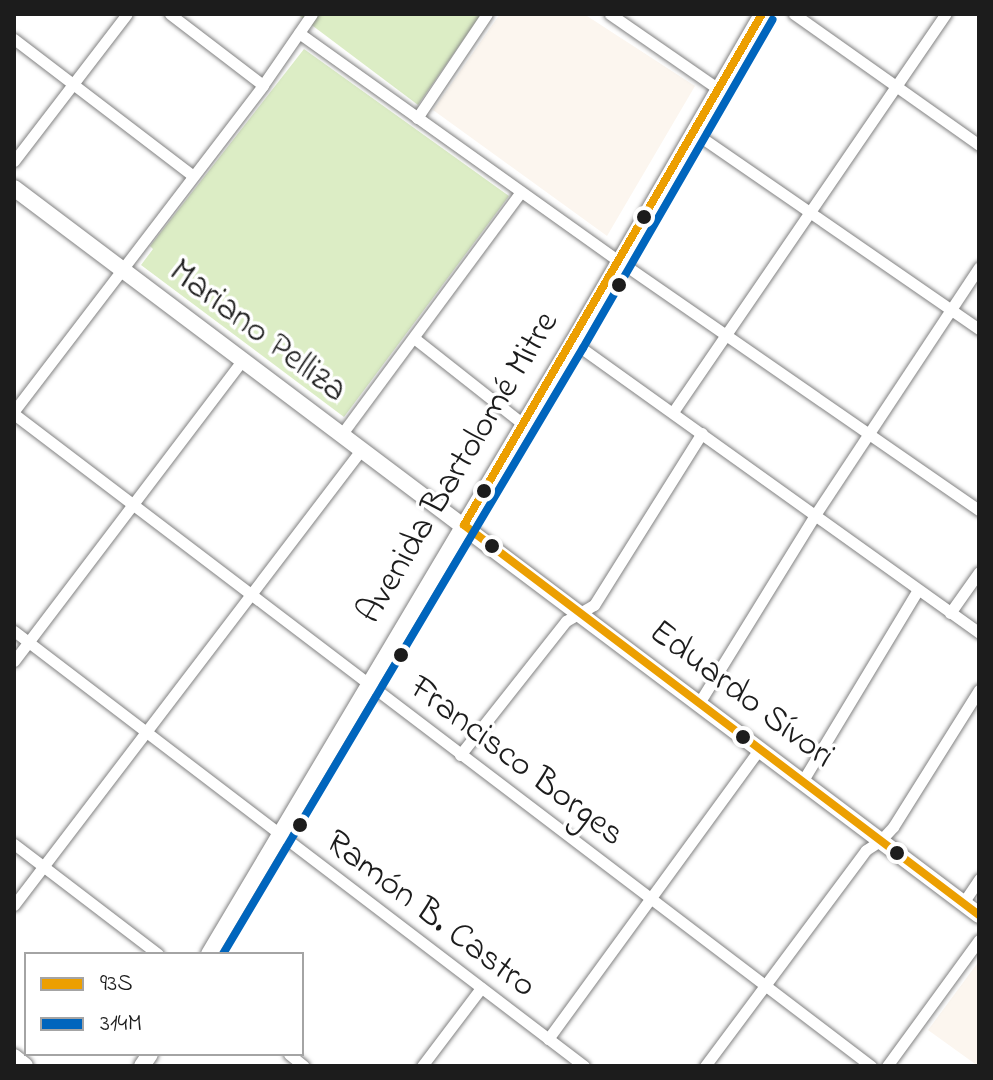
<!DOCTYPE html>
<meta charset="utf-8">
<style>
body{margin:0}
#map{position:relative;width:993px;height:1080px;overflow:hidden;background:#fff;font-family:"Indie Flower",sans-serif}
div>[style]{position:absolute}
[style*='--x']{left:calc(var(--x)*1px);top:calc(var(--y)*1px);width:calc(var(--w)*1px);rotate:calc(var(--a)*1deg)}
.built>*{inset:0;background:#fcf6ef}
.green>*{inset:0;background:#dcedc5}
.roads{filter:drop-shadow(0 0 2px #828282) drop-shadow(0 0 2px #828282)}
.street>*{height:11px;margin:-5.5px;padding:0 5.5px;transform-origin:5.5px;border-radius:5.5px;background:#fff}
.secondary>*{height:16px;margin:-8px;padding:0 8px;transform-origin:8px;border-radius:8px;background:#fff}
.bus-1>*{height:8px;margin:-4px;padding:0 4px;transform-origin:4px;border-radius:4px;background:#ec9f01}
.bus-2>*{height:8px;margin:-4px;padding:0 4px;transform-origin:4px;border-radius:4px;background:#0065bd}
.dots>*{width:22px;height:22px;translate:-50% -50%;box-sizing:border-box;border:4px solid #fff;border-radius:50%}
span{translate:-50% -50%;white-space:nowrap;text-align:center;line-height:1.15;-webkit-text-stroke:7px #fff;paint-order:stroke}
.street-label{font-size:36px;color:#1c1c1c}
.frame{position:absolute;inset:0;border:16px solid #1c1c1c;pointer-events:none}
.legend{position:absolute;left:24px;top:952px;width:280px;height:104px;box-sizing:border-box;background:#fff;border:2px solid #a4a4a4;margin:0;padding:10px 14px;list-style:none;font-size:24px;color:#1c1c1c}
.legend li{display:flex;align-items:center;gap:16px;height:40px}
.legend b{width:40px;border:2px solid #a4a4a4}
</style>
<div id="map">
<div class="built">
<div style="clip-path:polygon(500px 14px,584px 14px,695px 86px,607px 236px,433px 110px)"></div>
<div style="clip-path:polygon(979px 961px,979px 1065px,978px 1066px,928px 1030px)"></div>
</div>
<div class="green">
<div style="clip-path:polygon(297px 14px,481px 14px,418px 105px)"></div>
<div style="clip-path:polygon(304px 49px,509px 196px,344px 417px,141px 265px,153px 249px,150px 246px)"></div>
</div>
<div class="roads">
<div class="street">
<div style="--x:170;--y:14;--w:117;--a:37.4"></div>
<div style="--x:610;--y:14;--w:130;--a:34.7"></div>
<div style="--x:794;--y:14;--w:227;--a:35.3"></div>
<div style="--x:299;--y:33;--w:393;--a:35.5"></div>
<div style="--x:619;--y:261;--w:438;--a:34.7"></div>
<div style="--x:14;--y:39;--w:225;--a:37.4"></div>
<div style="--x:417;--y:118;--w:125;--a:-56.1"></div>
<div style="--x:692;--y:131;--w:349;--a:34.6"></div>
<div style="--x:14;--y:161;--w:185;--a:-52.5"></div>
<div style="--x:414;--y:338;--w:140;--a:38.3"></div>
<div style="--x:573;--y:342;--w:500;--a:35.6"></div>
<div style="--x:14;--y:411;--w:410;--a:-52.6"></div>
<div style="--x:263;--y:85;--w:86;--a:-55.4"></div>
<div style="--x:673;--y:412;--w:483;--a:-55.6"></div>
<div style="--x:14;--y:414;--w:1077;--a:37.26"></div>
<div style="--x:341;--y:435;--w:302;--a:-53.5"></div>
<div style="--x:950;--y:613;--w:50;--a:-54.7"></div>
<div style="--x:14;--y:631;--w:717;--a:37.35"></div>
<div style="--x:14;--y:661;--w:377;--a:-52.8"></div>
<div style="--x:699;--y:703;--w:221;--a:-58.3"></div>
<div style="--x:815;--y:515;--w:297;--a:-56.5"></div>
<div style="--x:460;--y:755;--w:171;--a:-51.7"></div>
<div style="--x:566;--y:621;--w:32;--a:-30"></div>
<div style="--x:594;--y:605;--w:203;--a:-57.9"></div>
<div style="--x:802;--y:782;--w:224;--a:-58.9"></div>
<div style="--x:14;--y:844;--w:181;--a:37.4"></div>
<div style="--x:963;--y:903;--w:29;--a:-56"></div>
<div style="--x:14;--y:905;--w:572;--a:-52.67"></div>
<div style="--x:548;--y:1039;--w:360;--a:-53.9"></div>
<div style="--x:289;--y:1054;--w:19;--a:39"></div>
<div style="--x:422;--y:1066;--w:98;--a:-52.9"></div>
<div style="--x:705;--y:1066;--w:269;--a:-53.3"></div>
<div style="--x:866;--y:850;--w:17;--a:-33"></div>
<div style="--x:880;--y:841;--w:19;--a:-47"></div>
<div style="--x:893;--y:827;--w:162;--a:-57.9"></div>
<div style="--x:887;--y:1066;--w:156;--a:-53.9"></div>
</div>
<div class="secondary">
<div style="--x:14;--y:188;--w:1208;--a:36.99"></div>
<div style="--x:209;--y:954;--w:712;--a:-59.26"></div>
<div style="--x:573;--y:342;--w:379;--a:-60"></div>
<div style="--x:14;--y:1057;--w:14;--a:39"></div>
<div style="--x:142;--y:1066;--w:14;--a:-56"></div>
</div>
</div>
<div class="bus-1">
<div style="--x:464;--y:525;--w:646;--a:37.14"></div>
<div style="--x:464;--y:525;--w:592;--a:-59.75"></div>
</div>
<div class="bus-2">
<div style="--x:223;--y:954;--w:705;--a:-59.29"></div>
<div style="--x:583;--y:348;--w:379;--a:-60"></div>
</div>
<div class="dots">
<div style="left:644px;top:217px;background:#1c1c1c"></div>
<div style="left:619px;top:285px;background:#1c1c1c"></div>
<div style="left:484px;top:491px;background:#1c1c1c"></div>
<div style="left:492px;top:546px;background:#1c1c1c"></div>
<div style="left:401px;top:655px;background:#1c1c1c"></div>
<div style="left:743px;top:737px;background:#1c1c1c"></div>
<div style="left:300px;top:825px;background:#1c1c1c"></div>
<div style="left:897px;top:853px;background:#1c1c1c"></div>
</div>
<div class="street-label">
<span style="left:257px;top:332px;rotate:37deg">Mariano Pelliza</span>
<span style="left:459px;top:468px;rotate:-59deg">Avenida Bartolomé Mitre</span>
<span style="left:741px;top:695px;rotate:37deg">Eduardo Sívori</span>
<span style="left:516px;top:762px;rotate:37deg">Francisco Borges</span>
<span style="left:430px;top:915px;rotate:37deg">Ramón B. Castro</span>
</div>
<div class="frame"></div>
<ul class="legend">
<li><b style="height:10px;background:#ec9f01"></b>93S</li>
<li><b style="height:10px;background:#0065bd"></b>314M</li>
</ul>
</div>
